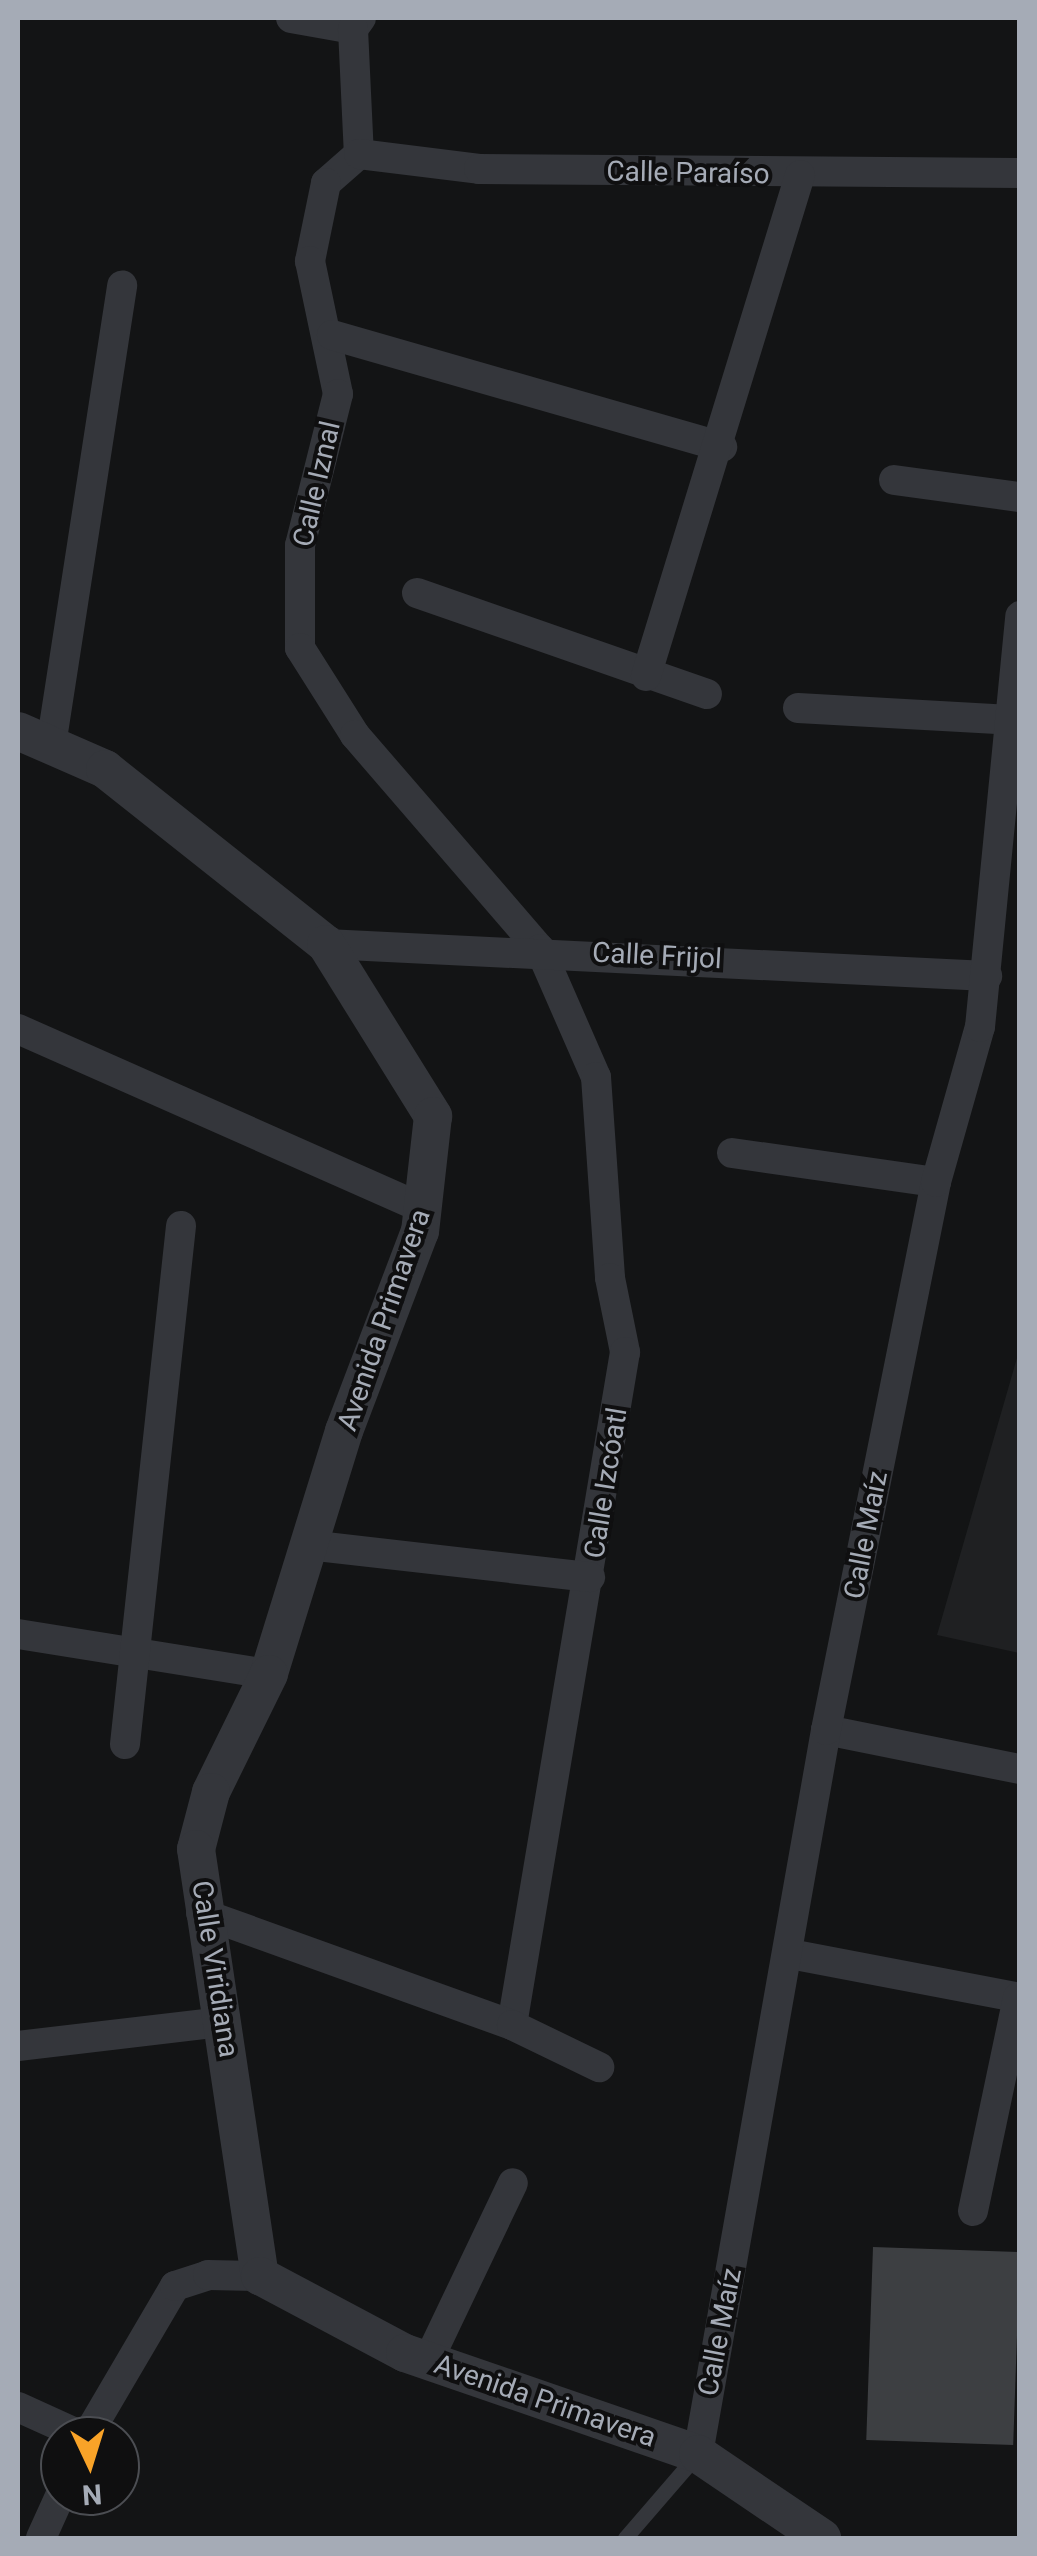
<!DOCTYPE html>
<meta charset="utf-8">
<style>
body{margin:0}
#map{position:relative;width:1037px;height:2556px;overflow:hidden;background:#131415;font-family:Roboto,sans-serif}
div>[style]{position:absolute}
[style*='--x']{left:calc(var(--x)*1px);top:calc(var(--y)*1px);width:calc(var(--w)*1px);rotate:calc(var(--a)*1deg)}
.built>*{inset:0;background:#1f2022}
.building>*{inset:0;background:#3d3f42;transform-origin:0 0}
.service>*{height:15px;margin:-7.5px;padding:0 7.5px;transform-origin:7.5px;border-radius:7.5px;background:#34363b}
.minor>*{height:30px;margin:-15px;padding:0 15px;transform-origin:15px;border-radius:15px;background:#34363b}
.tertiary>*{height:38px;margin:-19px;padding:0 19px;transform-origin:19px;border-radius:19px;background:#34363b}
span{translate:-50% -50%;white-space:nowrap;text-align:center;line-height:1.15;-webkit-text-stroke:8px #0f0f10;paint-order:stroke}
.street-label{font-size:28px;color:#a5abb6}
.frame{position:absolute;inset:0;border:20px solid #a5abb6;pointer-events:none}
.north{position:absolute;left:40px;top:2416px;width:100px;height:100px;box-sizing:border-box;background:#0f0f10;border:2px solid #4b4d52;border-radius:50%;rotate:176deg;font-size:28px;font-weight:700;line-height:40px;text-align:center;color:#a5abb6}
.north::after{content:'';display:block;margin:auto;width:35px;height:45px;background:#f9a328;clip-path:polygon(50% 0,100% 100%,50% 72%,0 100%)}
</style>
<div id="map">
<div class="built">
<div style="clip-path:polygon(1019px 1351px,1019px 1653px,937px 1635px)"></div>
</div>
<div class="building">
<div style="left:873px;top:2247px;width:147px;height:193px;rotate:2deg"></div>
</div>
<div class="service">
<div style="--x:625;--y:2538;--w:107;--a:-49.2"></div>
</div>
<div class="minor">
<div style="--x:291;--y:18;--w:63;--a:10.1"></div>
<div style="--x:361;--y:18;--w:14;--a:126"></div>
<div style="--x:353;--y:29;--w:125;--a:87.3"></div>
<div style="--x:359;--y:154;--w:44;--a:138.7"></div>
<div style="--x:326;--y:183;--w:80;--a:101.6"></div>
<div style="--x:310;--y:261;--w:136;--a:78.1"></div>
<div style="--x:338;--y:394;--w:156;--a:104.1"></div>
<div style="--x:300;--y:545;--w:103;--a:90"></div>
<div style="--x:300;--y:648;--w:103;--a:57.7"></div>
<div style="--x:355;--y:735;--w:283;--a:49.2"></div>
<div style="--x:540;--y:949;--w:140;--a:66.4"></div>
<div style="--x:596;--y:1077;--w:201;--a:86"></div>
<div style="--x:610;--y:1278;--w:76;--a:78.5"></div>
<div style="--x:625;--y:1352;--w:682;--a:99.53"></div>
<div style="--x:359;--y:154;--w:121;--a:7.1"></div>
<div style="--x:479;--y:169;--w:541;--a:0.42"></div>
<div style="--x:332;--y:335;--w:406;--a:16"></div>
<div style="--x:894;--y:480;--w:127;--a:7.7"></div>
<div style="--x:417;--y:593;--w:307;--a:19.2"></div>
<div style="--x:646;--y:676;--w:524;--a:-72.91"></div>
<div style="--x:798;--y:708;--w:213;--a:3.2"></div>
<div style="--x:52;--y:739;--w:459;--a:-81.2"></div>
<div style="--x:326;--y:944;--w:662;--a:2.77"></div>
<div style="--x:18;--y:1029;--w:444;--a:23.9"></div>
<div style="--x:732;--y:1153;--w:206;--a:8.1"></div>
<div style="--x:308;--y:1545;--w:284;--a:6.5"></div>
<div style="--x:18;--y:1634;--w:254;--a:9.1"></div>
<div style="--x:826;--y:1730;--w:198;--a:11.4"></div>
<div style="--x:125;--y:1744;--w:521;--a:-83.83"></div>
<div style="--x:201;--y:1913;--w:331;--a:19.8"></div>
<div style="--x:512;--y:2025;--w:97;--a:25.8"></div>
<div style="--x:790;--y:1954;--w:234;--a:10.8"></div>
<div style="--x:18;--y:2046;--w:206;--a:-6.7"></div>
<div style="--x:973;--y:2211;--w:218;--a:-78.1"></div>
<div style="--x:428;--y:2361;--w:197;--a:-64.5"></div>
<div style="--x:18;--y:2407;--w:70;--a:24.4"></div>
<div style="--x:87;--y:2436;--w:174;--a:-59.6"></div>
<div style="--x:175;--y:2286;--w:35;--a:-18"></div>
<div style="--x:208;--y:2275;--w:52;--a:1.1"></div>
<div style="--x:698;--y:2454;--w:735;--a:-79.97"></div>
<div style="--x:826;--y:1730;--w:559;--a:-78.65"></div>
<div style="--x:936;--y:1182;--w:161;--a:-74.2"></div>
<div style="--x:980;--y:1027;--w:413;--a:-84.4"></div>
<div style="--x:41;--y:2538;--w:46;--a:-65.7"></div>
</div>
<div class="tertiary">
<div style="--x:18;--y:731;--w:95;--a:23.6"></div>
<div style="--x:105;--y:769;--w:282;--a:38.4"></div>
<div style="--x:326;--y:944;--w:203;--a:58.1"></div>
<div style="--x:433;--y:1116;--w:116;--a:96.4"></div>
<div style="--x:420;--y:1231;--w:214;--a:110.8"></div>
<div style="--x:344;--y:1431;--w:254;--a:107.2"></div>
<div style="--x:269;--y:1674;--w:131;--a:116.2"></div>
<div style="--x:211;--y:1792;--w:59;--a:104.7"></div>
<div style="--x:196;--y:1849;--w:432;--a:81.5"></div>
<div style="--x:260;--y:2276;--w:164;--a:28"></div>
<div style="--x:405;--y:2353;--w:310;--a:19"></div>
<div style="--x:698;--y:2454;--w:150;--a:34.1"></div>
</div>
<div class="street-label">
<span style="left:688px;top:173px;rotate:1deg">Calle Paraíso</span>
<span style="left:317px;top:484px;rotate:-77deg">Calle Iznal</span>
<span style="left:657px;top:956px;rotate:3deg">Calle Frijol</span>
<span style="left:384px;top:1320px;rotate:-71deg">Avenida Primavera</span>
<span style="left:606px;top:1483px;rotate:-81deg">Calle Izcóatl</span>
<span style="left:866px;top:1535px;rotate:-79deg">Calle Maíz</span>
<span style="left:215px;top:1969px;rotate:81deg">Calle Viridiana</span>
<span style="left:720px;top:2332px;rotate:-79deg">Calle Maíz</span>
<span style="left:545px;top:2401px;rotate:19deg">Avenida Primavera</span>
</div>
<div class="frame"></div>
<div class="north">N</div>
</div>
